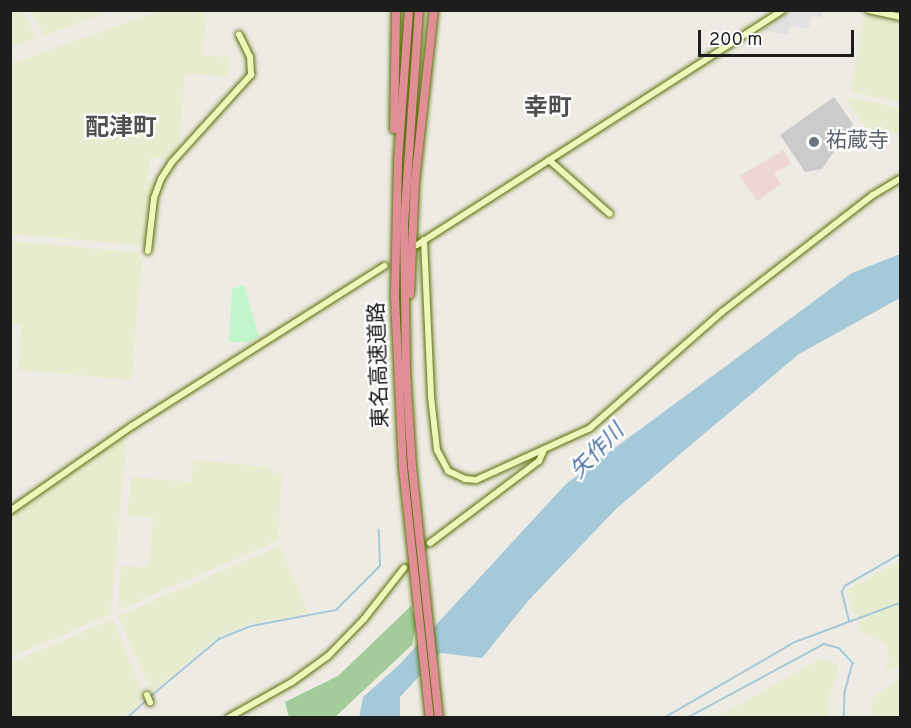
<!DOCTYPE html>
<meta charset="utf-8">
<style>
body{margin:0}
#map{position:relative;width:911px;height:728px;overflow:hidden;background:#edebe3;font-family:Overpass,"Noto Sans JP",sans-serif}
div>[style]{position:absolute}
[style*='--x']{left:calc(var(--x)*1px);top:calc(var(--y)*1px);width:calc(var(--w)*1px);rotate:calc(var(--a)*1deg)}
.commercial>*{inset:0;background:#eed6d3}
.religious>*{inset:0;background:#cbcbcb}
.farmland>*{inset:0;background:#e7eccf}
.forest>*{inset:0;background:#a4cb9a}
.park>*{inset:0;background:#c1f6ca}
.parking>*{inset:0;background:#e1e1e1}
.water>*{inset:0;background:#a5c9d9}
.stream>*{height:1.5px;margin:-0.75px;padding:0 0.75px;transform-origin:0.75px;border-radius:0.75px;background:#a5c9d9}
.secondary-tunnel>*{height:6px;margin-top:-3px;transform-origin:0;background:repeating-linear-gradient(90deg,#c3c2bb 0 6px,transparent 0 9px)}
.roads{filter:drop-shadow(0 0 2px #5b6d0a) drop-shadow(0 0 2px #5b6d0a)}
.secondary>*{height:6px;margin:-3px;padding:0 3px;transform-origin:3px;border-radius:3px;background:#eef6b9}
.highway>*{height:8px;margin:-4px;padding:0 4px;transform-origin:4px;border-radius:4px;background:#e18e97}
.dots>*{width:16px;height:16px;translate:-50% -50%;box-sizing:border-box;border:3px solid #fff;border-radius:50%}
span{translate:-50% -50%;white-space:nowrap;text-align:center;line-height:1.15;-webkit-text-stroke:4.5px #fff;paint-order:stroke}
.worship-label{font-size:21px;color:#5b616d}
.left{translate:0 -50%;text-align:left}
.street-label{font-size:21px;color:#1d1d1d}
.water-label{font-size:22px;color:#4e74a7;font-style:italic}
.quarter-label{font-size:24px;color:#505050;font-weight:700}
.frame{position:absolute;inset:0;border:12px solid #1d1d1d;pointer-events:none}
.scale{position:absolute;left:698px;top:30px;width:156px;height:27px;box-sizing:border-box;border:3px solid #1d1d1d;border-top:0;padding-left:8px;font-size:18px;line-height:21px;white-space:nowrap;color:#1d1d1d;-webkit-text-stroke:4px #fff;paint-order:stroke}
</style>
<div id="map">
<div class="commercial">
<div style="clip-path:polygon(783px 150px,791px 164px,774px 173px,781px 184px,757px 201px,740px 176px)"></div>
</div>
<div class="religious">
<div style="clip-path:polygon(834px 97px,853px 124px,822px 169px,805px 172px,780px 135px)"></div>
</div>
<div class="farmland">
<div style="clip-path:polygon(161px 10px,206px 11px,202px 55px,229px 57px,227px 77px,185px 73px,179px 150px,169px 159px,149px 158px,147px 183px,154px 185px,147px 206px,144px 241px,141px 245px,11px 234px,11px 64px)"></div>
<div style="clip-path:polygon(10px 11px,23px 11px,37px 38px,11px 47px)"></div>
<div style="clip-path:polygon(31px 11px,112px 11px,44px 36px)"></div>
<div style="clip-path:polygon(864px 16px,900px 23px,900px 102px,850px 92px)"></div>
<div style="clip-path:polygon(851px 98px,900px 108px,900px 134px,865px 127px,847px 100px)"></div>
<div style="clip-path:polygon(10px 241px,136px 252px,142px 262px,131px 380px,18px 370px,21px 325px,11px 324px)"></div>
<div style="clip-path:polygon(121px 439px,126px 441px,111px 614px,11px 657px,11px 516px)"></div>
<div style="clip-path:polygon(193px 460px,271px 467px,271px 472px,282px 474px,278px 540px,118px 610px,121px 566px,149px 567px,153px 518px,127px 516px,131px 477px,191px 482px)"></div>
<div style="clip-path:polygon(280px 546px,309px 614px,251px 623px,218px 637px,153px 691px,150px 689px,118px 616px)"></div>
<div style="clip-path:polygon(900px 561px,900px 665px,885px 673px,889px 661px,887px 644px,861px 632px,846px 590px)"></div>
<div style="clip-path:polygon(113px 619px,143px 694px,139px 705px,123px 717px,11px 717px,11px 663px)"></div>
<div style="clip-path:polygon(822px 658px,837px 664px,838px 674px,829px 694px,829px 717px,716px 717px)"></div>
<div style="clip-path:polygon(900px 679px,900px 717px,872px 717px,871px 698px)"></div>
</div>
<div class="forest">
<div style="clip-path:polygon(411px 606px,416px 623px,412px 645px,335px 717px,289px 717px,285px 702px,338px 676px)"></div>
</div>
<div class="park">
<div style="clip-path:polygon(244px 285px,259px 337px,249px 342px,229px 342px,232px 289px)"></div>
</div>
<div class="parking">
<div style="clip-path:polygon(793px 10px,823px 11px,821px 18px,811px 16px,809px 29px,790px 25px,788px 35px,762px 30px)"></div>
</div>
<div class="water">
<div style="clip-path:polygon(900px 254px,900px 298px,799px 354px,699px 438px,616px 509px,528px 601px,482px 658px,441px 653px,400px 697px,400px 717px,359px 718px,363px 697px,399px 665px,566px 484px,852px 273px)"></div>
</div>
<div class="stream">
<div style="--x:849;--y:621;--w:30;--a:-104"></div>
<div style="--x:842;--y:592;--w:7;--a:-63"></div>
<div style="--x:845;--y:586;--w:64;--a:-30.2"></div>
<div style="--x:151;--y:696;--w:89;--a:-40"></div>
<div style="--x:219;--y:639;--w:35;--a:-22"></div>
<div style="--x:252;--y:626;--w:86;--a:-10.8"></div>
<div style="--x:336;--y:610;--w:62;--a:-45"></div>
<div style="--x:380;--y:566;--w:36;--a:-92"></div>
<div style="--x:127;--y:718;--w:25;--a:-42"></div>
<div style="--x:664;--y:718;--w:151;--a:-30.1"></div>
<div style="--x:795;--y:642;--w:112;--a:-20.4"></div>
<div style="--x:687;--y:718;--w:156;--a:-28.4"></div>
<div style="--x:824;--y:644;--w:16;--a:15"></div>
<div style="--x:839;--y:648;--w:21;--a:47"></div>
<div style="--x:853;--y:663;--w:31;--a:105"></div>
<div style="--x:845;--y:693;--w:25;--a:92"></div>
</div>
<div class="secondary-tunnel">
<div style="--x:404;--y:568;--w:36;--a:-44"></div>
</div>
<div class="roads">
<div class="secondary">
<div style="--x:868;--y:10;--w:33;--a:12"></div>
<div style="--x:549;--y:160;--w:81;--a:41.5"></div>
<div style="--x:424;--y:240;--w:157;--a:87.4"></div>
<div style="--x:431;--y:397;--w:53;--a:83.5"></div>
<div style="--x:437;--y:450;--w:24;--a:62"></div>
<div style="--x:448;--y:471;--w:19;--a:25"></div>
<div style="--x:465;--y:479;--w:11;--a:5"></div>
<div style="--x:476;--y:480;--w:125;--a:-24.5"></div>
<div style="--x:590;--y:428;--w:176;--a:-41.3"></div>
<div style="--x:722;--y:312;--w:191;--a:-37.8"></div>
<div style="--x:873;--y:195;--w:31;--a:-31"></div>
<div style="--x:417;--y:245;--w:435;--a:-32.7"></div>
<div style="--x:148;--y:251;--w:53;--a:-83.5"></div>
<div style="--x:154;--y:198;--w:20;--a:-70"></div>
<div style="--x:161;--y:179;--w:20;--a:-57"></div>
<div style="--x:172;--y:162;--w:118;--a:-47.8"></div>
<div style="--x:251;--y:75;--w:18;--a:-93"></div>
<div style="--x:250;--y:57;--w:25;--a:-116"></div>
<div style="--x:10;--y:511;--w:149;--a:-34.9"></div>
<div style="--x:132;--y:426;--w:299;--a:-32.4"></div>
<div style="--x:430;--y:543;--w:136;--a:-37"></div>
<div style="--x:539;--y:461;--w:12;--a:-66"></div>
<div style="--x:147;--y:695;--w:8;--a:67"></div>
<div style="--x:228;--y:718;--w:73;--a:-29.4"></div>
<div style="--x:292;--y:682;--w:44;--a:-35.8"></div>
<div style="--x:328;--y:656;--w:52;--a:-45.8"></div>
<div style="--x:364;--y:619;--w:65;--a:-51.9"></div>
</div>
<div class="highway">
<div style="--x:409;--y:10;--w:151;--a:94.2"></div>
<div style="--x:398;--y:161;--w:137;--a:91.3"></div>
<div style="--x:395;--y:298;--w:169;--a:87.3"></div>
<div style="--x:403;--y:467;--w:252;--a:83.9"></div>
<div style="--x:419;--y:10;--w:216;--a:94"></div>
<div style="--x:404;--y:225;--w:147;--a:89.2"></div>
<div style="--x:406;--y:372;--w:95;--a:86.4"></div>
<div style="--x:412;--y:467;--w:252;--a:83.9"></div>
<div style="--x:394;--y:129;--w:119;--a:-89"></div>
<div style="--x:410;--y:294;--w:113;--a:-87.5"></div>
<div style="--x:415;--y:181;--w:172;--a:-83.7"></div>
</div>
</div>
<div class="dots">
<div style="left:814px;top:142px;background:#6b7280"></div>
</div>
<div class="worship-label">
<span class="left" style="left:826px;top:142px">祐蔵寺</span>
</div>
<div class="street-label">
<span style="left:380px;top:365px;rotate:-92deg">東名高速道路</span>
</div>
<div class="water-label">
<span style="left:598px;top:452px;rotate:-46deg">矢作川</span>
</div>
<div class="quarter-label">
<span style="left:548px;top:110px">幸町</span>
<span style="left:121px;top:130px">配津町</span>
</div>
<div class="frame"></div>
<div class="scale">200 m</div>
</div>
